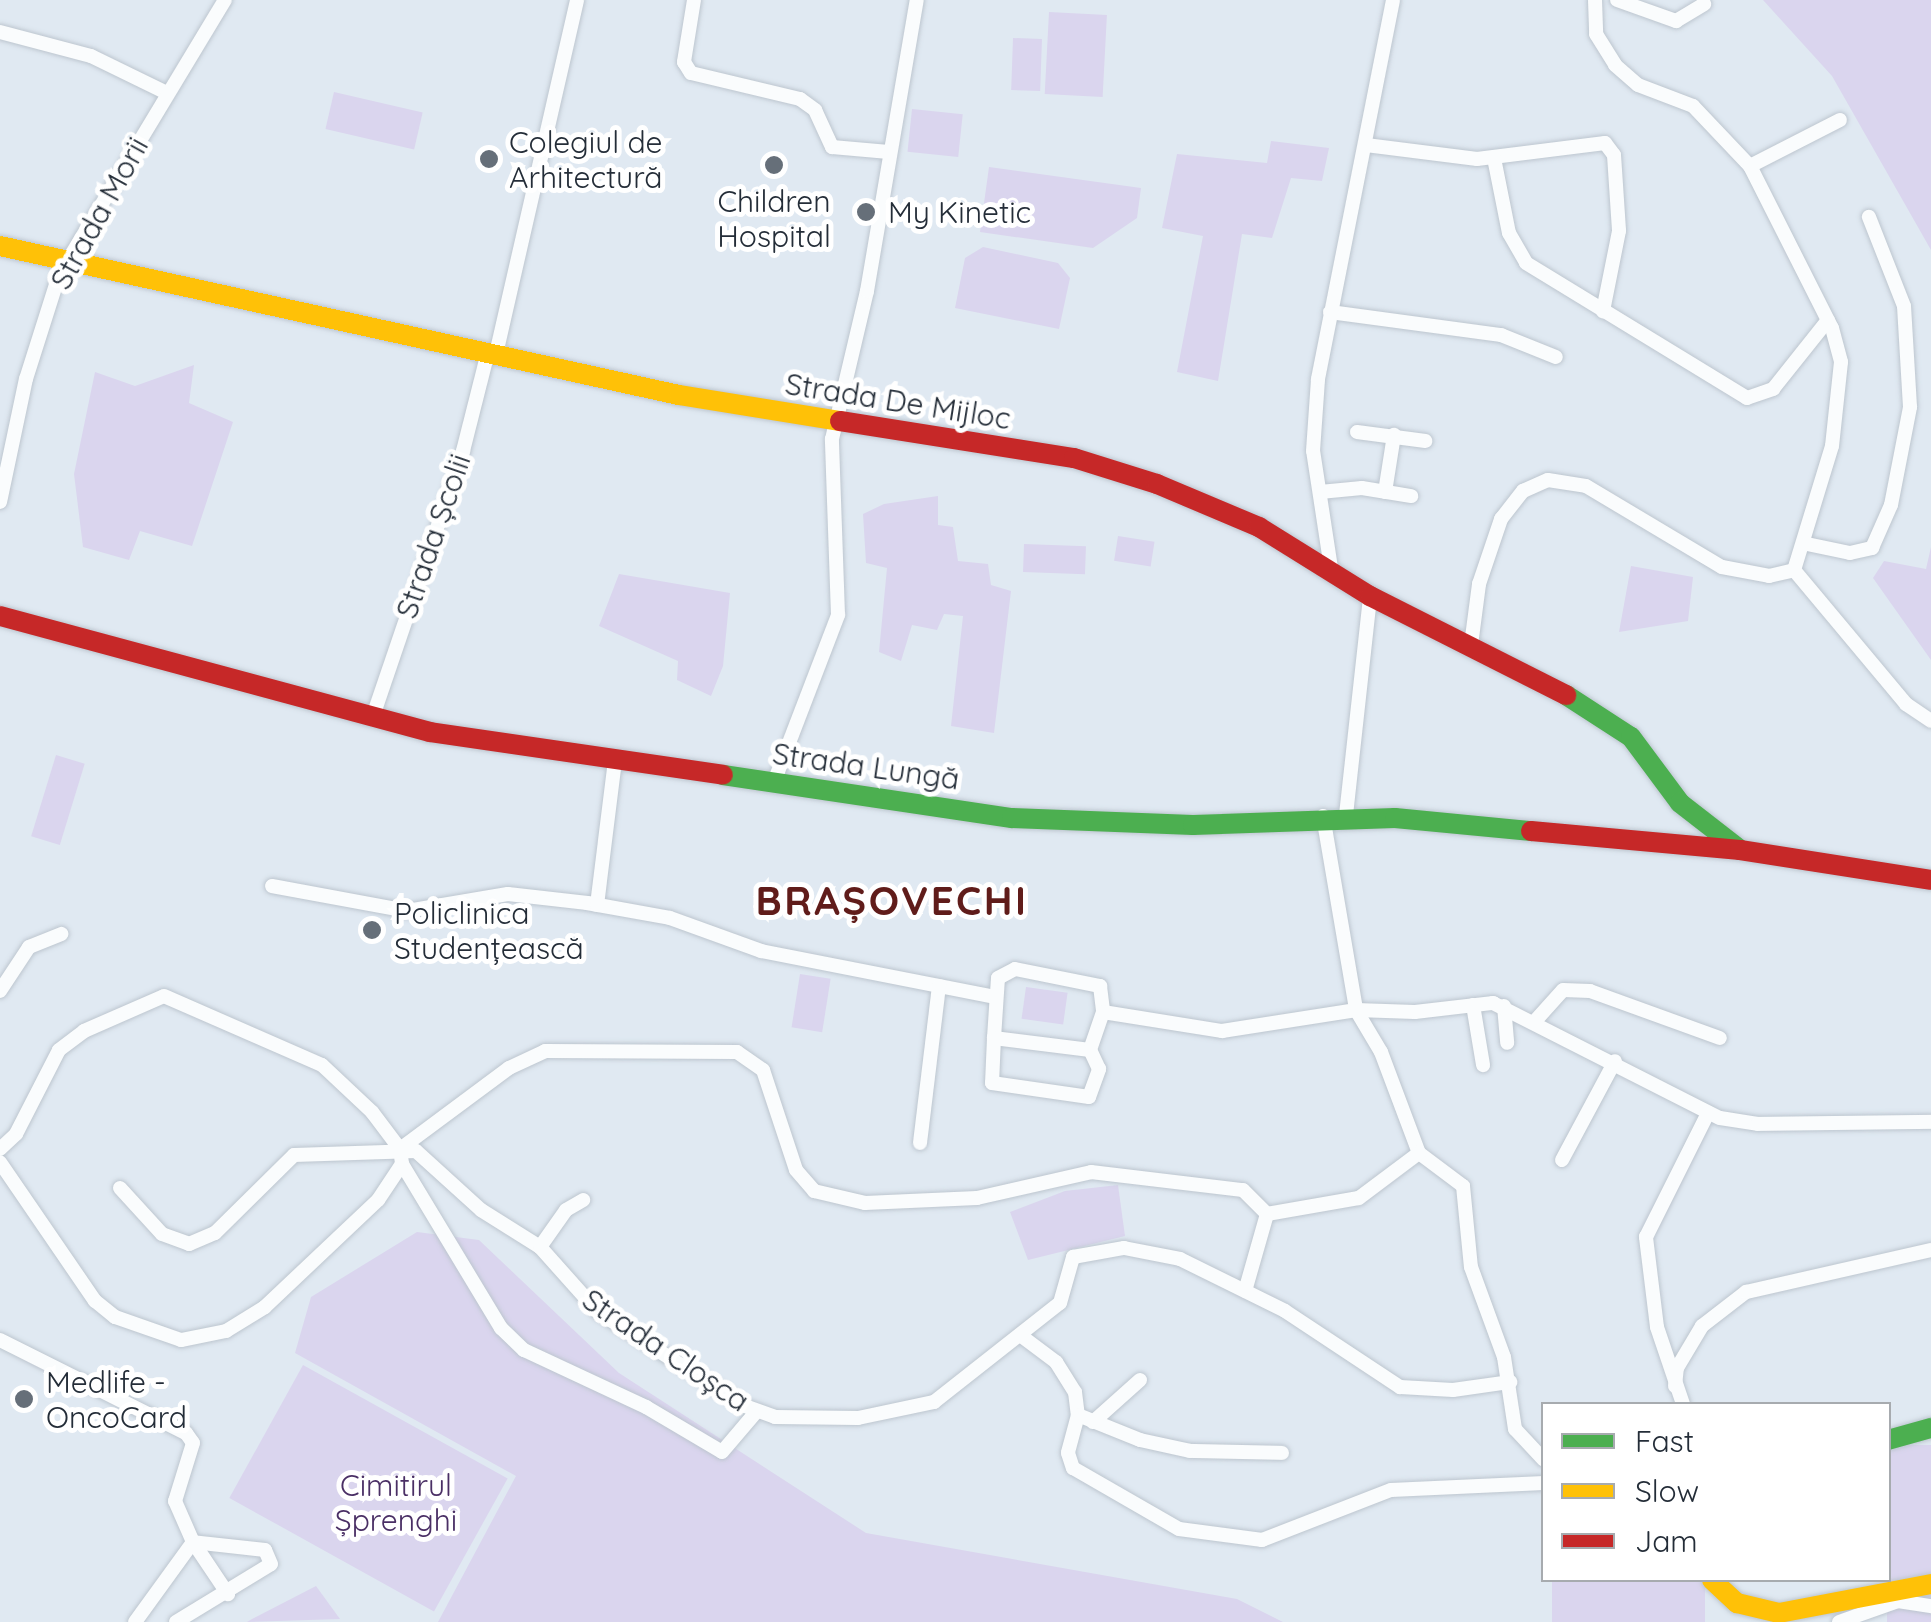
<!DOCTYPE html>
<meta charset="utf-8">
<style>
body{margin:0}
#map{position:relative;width:1931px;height:1622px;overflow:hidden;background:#e0e9f2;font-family:Quicksand,sans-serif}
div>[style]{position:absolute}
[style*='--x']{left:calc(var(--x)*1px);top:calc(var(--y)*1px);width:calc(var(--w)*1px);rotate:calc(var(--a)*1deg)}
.green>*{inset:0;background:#dad5ee;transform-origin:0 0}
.roads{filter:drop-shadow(0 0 2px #bdc6cf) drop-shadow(0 0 2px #bdc6cf)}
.street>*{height:14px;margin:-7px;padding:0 7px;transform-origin:7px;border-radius:7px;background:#fafcfd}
.fast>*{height:20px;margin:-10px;padding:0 10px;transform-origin:10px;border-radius:10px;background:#4caf50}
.slow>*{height:20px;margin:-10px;padding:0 10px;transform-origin:10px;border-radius:10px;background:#ffc107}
.jam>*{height:20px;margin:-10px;padding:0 10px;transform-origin:10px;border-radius:10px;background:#c62828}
.dots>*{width:28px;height:28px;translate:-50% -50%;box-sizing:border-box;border:5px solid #fff;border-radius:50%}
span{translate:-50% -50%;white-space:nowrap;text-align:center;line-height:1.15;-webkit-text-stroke:10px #fff;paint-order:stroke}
.poi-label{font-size:30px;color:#242d38}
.left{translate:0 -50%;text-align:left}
.street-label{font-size:30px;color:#242d38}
.park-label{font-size:30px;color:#4a2f65}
.district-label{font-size:40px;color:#601c1a;font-weight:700;letter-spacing:2.5px}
.legend{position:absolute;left:1541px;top:1402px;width:350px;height:180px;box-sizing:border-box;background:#fff;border:2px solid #a7abaf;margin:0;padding:12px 18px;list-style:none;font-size:30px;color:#242d38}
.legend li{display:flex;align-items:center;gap:20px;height:50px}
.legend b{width:50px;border:2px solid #a7abaf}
</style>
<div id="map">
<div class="green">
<div style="clip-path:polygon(1763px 0,1931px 0,1931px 250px,1832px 76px)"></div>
<div style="left:1049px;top:12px;width:58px;height:82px;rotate:3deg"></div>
<div style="left:1013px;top:38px;width:29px;height:52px;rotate:2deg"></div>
<div style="left:334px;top:92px;width:91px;height:38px;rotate:13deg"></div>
<div style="left:912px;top:109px;width:51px;height:43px;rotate:6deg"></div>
<div style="clip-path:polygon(1271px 141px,1329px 148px,1322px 181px,1291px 178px,1272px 238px,1242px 234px,1218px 381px,1177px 372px,1203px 236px,1162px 228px,1177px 154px,1267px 163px)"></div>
<div style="clip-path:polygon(989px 167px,1141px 188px,1137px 218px,1093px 248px,980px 232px)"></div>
<div style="clip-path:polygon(983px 247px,1058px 263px,1070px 278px,1059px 329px,955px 308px,965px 258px)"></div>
<div style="clip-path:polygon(194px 365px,189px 403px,233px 422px,192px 546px,140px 531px,129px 560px,83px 547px,74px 474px,95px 372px,135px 386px)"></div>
<div style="clip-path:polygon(938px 496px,938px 525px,953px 527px,958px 561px,988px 564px,991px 585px,1011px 591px,994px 733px,951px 726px,963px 616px,944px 614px,937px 630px,912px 625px,901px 661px,879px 652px,887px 568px,866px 563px,863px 514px,884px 504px)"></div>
<div style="left:1118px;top:536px;width:37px;height:25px;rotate:9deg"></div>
<div style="left:1024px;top:544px;width:62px;height:28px;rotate:2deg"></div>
<div style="clip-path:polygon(1931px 547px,1931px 660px,1873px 578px,1884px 561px,1926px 569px)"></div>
<div style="clip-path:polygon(1631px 566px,1693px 577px,1688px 621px,1619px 632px)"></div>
<div style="clip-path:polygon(619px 574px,730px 593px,723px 666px,711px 696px,677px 680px,678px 661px,599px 626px)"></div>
<div style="left:56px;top:755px;width:30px;height:85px;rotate:17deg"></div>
<div style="left:800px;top:974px;width:31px;height:54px;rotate:9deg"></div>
<div style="left:1026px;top:987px;width:42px;height:32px;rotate:8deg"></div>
<div style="clip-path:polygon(1118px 1185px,1125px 1236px,1028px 1260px,1010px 1212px,1065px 1191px)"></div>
<div style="clip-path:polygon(417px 1232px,479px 1240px,619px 1373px,866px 1533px,1237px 1599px,1283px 1622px,438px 1622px,516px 1476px,295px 1353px,311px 1297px)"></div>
<div style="left:303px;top:1365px;width:234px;height:152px;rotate:29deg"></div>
<div style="left:1931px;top:1445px;width:177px;height:44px;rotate:90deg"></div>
<div style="left:1552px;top:1580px;width:153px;height:42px"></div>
<div style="clip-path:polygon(316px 1586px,340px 1619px,247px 1622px,252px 1619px)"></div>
</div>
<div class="roads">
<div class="street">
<div style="--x:694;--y:0;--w:63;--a:99.2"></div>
<div style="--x:684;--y:62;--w:13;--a:58"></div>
<div style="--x:691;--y:73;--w:112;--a:13.4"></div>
<div style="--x:800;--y:99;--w:19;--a:36"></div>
<div style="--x:815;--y:110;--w:41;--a:65.3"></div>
<div style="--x:832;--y:147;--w:57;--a:5"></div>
<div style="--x:1595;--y:0;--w:34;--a:88"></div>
<div style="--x:1596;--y:34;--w:36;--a:58"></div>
<div style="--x:1615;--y:65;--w:30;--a:41"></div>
<div style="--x:1638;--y:85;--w:59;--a:20.9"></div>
<div style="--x:1693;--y:106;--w:83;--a:46.5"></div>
<div style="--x:1750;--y:166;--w:182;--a:63.2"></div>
<div style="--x:1832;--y:328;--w:35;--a:75"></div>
<div style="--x:1841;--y:362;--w:84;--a:96.1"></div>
<div style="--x:1832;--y:446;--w:130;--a:107"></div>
<div style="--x:1617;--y:0;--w:63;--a:19.6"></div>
<div style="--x:1676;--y:21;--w:33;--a:-31"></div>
<div style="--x:0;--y:32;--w:94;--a:14.8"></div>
<div style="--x:91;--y:56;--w:85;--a:26"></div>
<div style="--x:1366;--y:145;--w:112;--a:7.2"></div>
<div style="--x:1477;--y:159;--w:129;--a:-7.1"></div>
<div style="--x:1605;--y:143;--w:15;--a:53"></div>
<div style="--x:1614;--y:155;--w:76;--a:86.2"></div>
<div style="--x:1619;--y:231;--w:82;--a:101.3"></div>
<div style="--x:1494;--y:158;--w:76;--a:78.7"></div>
<div style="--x:1509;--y:233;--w:34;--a:60"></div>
<div style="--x:1526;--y:263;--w:259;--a:31.4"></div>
<div style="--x:1747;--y:398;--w:28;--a:-19"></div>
<div style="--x:1773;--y:389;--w:88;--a:-51.4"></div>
<div style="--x:1750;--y:166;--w:101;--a:-27.1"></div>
<div style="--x:1330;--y:312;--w:173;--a:7.7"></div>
<div style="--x:1501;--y:335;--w:59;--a:21.8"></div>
<div style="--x:496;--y:354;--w:363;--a:-77.1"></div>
<div style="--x:1357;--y:432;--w:69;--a:7.5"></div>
<div style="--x:1320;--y:492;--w:42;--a:-5.4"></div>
<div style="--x:1362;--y:488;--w:50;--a:9.3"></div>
<div style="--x:1385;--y:492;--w:58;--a:-81"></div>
<div style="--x:0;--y:502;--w:126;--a:-78.1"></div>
<div style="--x:26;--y:379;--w:109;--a:-72.4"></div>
<div style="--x:59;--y:275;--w:321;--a:-58.9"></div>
<div style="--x:1807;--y:544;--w:44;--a:11.8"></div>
<div style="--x:1850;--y:553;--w:23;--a:-13"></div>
<div style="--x:1872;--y:548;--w:47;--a:-66.2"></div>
<div style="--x:1891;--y:505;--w:100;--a:-79"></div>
<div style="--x:1910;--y:407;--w:101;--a:-93.4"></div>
<div style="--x:1904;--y:306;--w:96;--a:-111.5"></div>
<div style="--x:1331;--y:568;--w:118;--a:-98.7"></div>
<div style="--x:1313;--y:451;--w:72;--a:-86"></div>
<div style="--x:1318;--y:379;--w:386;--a:-78.8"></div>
<div style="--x:1794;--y:570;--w:175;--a:50.1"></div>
<div style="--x:1906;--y:704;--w:30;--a:34"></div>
<div style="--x:1471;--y:645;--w:62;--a:-82.5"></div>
<div style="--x:1479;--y:584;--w:69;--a:-71.3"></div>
<div style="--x:1501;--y:519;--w:36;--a:-52"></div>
<div style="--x:1523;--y:491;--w:27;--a:-24"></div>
<div style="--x:1548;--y:480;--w:38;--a:9"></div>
<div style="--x:1586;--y:486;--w:158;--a:30.8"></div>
<div style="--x:1722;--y:567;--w:48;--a:10.8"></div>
<div style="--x:1769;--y:576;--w:26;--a:-13"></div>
<div style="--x:372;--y:719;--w:283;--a:-71.2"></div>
<div style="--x:463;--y:451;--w:102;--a:-75.8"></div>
<div style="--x:774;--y:782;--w:179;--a:-69"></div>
<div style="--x:838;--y:615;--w:176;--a:-92"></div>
<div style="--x:832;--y:439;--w:152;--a:-76.7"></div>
<div style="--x:867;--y:291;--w:295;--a:-80.3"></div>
<div style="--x:1346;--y:815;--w:220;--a:-83.7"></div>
<div style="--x:1323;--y:816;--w:197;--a:80.3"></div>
<div style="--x:1356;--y:1010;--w:49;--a:59.2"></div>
<div style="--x:1381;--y:1052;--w:108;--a:69.4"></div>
<div style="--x:272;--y:886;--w:137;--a:10.5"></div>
<div style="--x:407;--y:911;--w:102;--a:-9.6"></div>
<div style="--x:508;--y:894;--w:80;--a:6.5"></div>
<div style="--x:587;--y:903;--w:84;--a:10.2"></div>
<div style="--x:670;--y:918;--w:97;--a:19.9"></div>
<div style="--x:761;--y:951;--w:238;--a:11.1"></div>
<div style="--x:597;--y:905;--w:145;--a:-82.9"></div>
<div style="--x:1015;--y:969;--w:87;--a:11.3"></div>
<div style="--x:1100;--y:986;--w:26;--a:83"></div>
<div style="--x:1103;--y:1012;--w:40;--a:108.9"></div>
<div style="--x:1090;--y:1050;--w:97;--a:-172.9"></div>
<div style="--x:994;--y:1038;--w:60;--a:-86.2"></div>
<div style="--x:998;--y:978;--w:19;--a:-28"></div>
<div style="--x:0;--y:991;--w:53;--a:-56.6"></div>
<div style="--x:29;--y:947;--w:35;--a:-22"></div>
<div style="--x:1473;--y:1005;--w:61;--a:80.5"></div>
<div style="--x:1504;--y:1006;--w:37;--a:85"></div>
<div style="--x:1103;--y:1012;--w:121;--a:9.1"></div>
<div style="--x:1222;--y:1031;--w:136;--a:-8.9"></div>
<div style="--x:1356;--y:1010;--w:59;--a:1.9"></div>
<div style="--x:1415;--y:1012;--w:79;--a:-6.6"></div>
<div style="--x:1493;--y:1003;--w:254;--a:26.9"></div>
<div style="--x:1720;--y:1118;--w:38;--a:9"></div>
<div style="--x:1758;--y:1124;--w:173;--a:-0.7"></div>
<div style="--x:1536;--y:1020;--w:40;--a:-48"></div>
<div style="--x:1563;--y:990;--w:27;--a:2"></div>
<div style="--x:1590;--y:991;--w:138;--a:19.9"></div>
<div style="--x:994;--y:1038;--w:45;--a:92.5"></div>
<div style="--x:992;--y:1083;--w:98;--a:8.2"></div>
<div style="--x:1089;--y:1097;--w:30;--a:-70"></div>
<div style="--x:1099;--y:1069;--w:21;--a:-115"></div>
<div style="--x:920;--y:1143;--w:158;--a:-83.1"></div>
<div style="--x:0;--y:1149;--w:22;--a:-43"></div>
<div style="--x:16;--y:1134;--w:94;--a:-62.9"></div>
<div style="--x:59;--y:1050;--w:31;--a:-37"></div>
<div style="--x:84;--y:1031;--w:87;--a:-23.6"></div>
<div style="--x:164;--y:996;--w:172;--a:23.6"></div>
<div style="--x:322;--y:1065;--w:69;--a:43.2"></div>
<div style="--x:372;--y:1112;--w:46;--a:52.9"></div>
<div style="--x:400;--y:1149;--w:15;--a:82"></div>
<div style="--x:402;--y:1164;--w:43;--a:123.7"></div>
<div style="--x:378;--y:1200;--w:156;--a:136.6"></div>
<div style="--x:265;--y:1307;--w:46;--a:148.4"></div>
<div style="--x:226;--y:1331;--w:46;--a:168.7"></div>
<div style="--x:181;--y:1340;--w:70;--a:-160.8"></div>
<div style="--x:115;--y:1317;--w:26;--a:-141"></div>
<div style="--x:95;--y:1301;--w:168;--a:-124.4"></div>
<div style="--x:400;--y:1149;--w:136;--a:-36.6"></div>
<div style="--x:509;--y:1068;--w:40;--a:-25"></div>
<div style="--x:545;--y:1051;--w:192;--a:0.3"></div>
<div style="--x:737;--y:1052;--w:32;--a:35"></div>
<div style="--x:763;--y:1070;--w:105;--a:71.7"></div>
<div style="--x:796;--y:1170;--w:28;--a:49"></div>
<div style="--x:814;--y:1191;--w:52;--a:13.2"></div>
<div style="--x:865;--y:1203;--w:112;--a:-2.6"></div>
<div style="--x:977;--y:1198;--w:117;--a:-12.8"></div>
<div style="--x:1091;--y:1172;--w:153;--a:6.8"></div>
<div style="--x:1243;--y:1190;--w:34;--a:45"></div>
<div style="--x:1267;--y:1214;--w:80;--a:105.9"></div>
<div style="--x:1419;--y:1153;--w:55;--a:36.9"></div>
<div style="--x:1463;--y:1186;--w:81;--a:84.4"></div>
<div style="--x:1471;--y:1267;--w:96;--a:69.9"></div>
<div style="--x:1504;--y:1357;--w:73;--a:81.3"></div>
<div style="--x:1515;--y:1429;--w:42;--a:46.9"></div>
<div style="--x:1562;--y:1160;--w:112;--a:-61.8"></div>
<div style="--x:402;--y:1164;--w:192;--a:58.9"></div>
<div style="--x:501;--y:1328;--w:32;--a:44"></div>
<div style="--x:524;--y:1350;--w:135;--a:25"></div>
<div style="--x:646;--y:1407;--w:88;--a:30.6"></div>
<div style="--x:722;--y:1452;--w:52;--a:-49.6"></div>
<div style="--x:120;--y:1188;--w:62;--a:47.6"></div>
<div style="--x:162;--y:1234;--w:29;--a:20"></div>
<div style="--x:189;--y:1244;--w:28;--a:-23"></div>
<div style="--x:215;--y:1233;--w:111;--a:-44.6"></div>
<div style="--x:294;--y:1155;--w:122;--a:-1.9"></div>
<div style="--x:416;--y:1151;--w:88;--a:42.2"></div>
<div style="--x:481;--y:1210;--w:70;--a:32.1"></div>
<div style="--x:540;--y:1247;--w:87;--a:48.3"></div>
<div style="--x:598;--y:1312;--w:174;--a:32.6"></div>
<div style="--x:745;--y:1406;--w:32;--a:20"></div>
<div style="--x:775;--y:1417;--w:83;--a:0.7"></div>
<div style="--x:858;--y:1418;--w:78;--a:-11.9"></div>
<div style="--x:934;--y:1402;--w:160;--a:-38.2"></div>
<div style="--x:1060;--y:1303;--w:48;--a:-74.2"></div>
<div style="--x:1073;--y:1257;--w:52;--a:-10"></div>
<div style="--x:1124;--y:1248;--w:57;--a:11.1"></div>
<div style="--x:1180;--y:1259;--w:117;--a:26.3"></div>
<div style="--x:1285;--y:1311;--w:138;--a:33.5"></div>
<div style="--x:1400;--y:1387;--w:53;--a:3.2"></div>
<div style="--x:1453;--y:1390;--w:58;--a:-8"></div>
<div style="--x:1267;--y:1214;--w:93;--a:-9.9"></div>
<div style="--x:1359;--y:1198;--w:75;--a:-36.9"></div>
<div style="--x:540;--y:1247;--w:45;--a:-54.9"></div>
<div style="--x:566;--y:1210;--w:20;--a:-30"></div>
<div style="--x:1020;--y:1335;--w:45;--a:36.9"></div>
<div style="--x:1056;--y:1362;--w:36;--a:58"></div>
<div style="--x:1075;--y:1392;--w:23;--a:83"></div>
<div style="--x:1078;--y:1415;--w:39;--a:105"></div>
<div style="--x:1068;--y:1453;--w:16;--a:72"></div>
<div style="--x:1073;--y:1468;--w:122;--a:29.9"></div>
<div style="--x:1179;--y:1529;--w:84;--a:7.5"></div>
<div style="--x:1262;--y:1540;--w:138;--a:-21.2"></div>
<div style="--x:1391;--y:1490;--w:153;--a:-2.6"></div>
<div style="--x:0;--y:1340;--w:208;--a:26.6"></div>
<div style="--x:186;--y:1433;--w:12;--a:55"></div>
<div style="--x:193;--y:1443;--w:61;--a:107.2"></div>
<div style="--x:175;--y:1501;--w:45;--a:66.3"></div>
<div style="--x:193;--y:1542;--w:99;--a:125.9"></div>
<div style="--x:1675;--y:1386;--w:18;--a:-84"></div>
<div style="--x:1677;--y:1368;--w:49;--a:-59.2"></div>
<div style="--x:1702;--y:1326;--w:56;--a:-37.7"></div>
<div style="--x:1746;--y:1292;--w:190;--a:-12.8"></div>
<div style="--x:1683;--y:1404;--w:81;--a:-108.7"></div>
<div style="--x:1657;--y:1327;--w:91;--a:-97"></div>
<div style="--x:1646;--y:1237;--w:139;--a:-63.4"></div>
<div style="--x:1078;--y:1415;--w:67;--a:22"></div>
<div style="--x:1140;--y:1440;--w:51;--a:12.4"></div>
<div style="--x:1190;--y:1451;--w:92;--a:1.2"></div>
<div style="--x:1093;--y:1422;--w:63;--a:-41.8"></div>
<div style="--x:193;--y:1542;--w:63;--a:56.1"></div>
<div style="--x:1898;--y:1601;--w:33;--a:9"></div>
<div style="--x:176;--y:1622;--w:111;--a:-31.4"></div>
<div style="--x:271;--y:1564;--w:15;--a:-113"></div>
<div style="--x:265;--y:1550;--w:72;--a:-173.7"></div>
<div style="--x:1839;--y:1622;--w:63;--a:-19.6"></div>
<div style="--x:1898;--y:1601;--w:18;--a:-41"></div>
</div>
<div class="fast">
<div style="--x:1566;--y:695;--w:77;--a:32.9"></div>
<div style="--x:1631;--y:737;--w:82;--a:53.4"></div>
<div style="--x:1680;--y:803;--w:75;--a:37.9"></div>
<div style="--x:723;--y:775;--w:292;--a:8.5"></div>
<div style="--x:1012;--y:818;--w:181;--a:2.2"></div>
<div style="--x:1193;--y:825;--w:202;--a:-2"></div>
<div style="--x:1395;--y:818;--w:137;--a:5.5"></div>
<div style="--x:1888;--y:1440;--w:45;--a:-15.6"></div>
</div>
<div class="slow">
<div style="--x:0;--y:246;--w:695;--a:12.38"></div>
<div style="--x:679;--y:395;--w:163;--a:9.2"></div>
<div style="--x:1712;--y:1580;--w:34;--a:43"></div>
<div style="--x:1737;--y:1603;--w:43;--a:13.4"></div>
<div style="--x:1779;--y:1613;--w:155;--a:-10.8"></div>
</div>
<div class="jam">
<div style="--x:840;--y:421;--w:237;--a:9"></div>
<div style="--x:1074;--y:458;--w:87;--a:17.4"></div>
<div style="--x:1157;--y:484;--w:111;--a:22.9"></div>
<div style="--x:1259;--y:527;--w:131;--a:31.9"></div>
<div style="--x:1370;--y:596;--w:220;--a:26.8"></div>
<div style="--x:0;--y:616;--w:445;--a:15.1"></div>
<div style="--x:430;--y:732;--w:296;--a:8.3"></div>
<div style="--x:1531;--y:831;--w:210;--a:5.2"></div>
<div style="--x:1740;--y:850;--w:193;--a:8.9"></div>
</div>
</div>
<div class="dots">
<div style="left:489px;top:159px;background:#666f79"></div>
<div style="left:774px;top:165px;background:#666f79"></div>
<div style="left:866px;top:212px;background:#666f79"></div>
<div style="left:372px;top:930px;background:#666f79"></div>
<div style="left:24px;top:1399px;background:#666f79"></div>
</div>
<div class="poi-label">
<span class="left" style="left:509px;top:159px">Colegiul de<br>Arhitectură</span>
<span style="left:774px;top:218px">Children<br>Hospital</span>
<span class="left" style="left:888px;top:212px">My Kinetic</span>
<span class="left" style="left:394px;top:930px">Policlinica<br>Studențească</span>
<span class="left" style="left:46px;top:1399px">Medlife -<br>OncoCard</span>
</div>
<div class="street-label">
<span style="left:99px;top:213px;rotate:-61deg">Strada Morii</span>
<span style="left:898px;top:401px;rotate:9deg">Strada De Mijloc</span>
<span style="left:433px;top:536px;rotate:-71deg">Strada Școlii</span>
<span style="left:866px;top:766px;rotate:8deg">Strada Lungă</span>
<span style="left:666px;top:1350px;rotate:34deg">Strada Cloșca</span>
</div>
<div class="park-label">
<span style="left:396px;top:1502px">Cimitirul<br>Șprenghi</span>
</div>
<div class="district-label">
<span style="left:892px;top:900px">BRAȘOVECHI</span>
</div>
<ul class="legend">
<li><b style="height:12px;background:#4caf50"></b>Fast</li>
<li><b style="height:12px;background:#ffc107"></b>Slow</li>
<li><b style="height:12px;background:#c62828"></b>Jam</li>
</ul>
</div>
